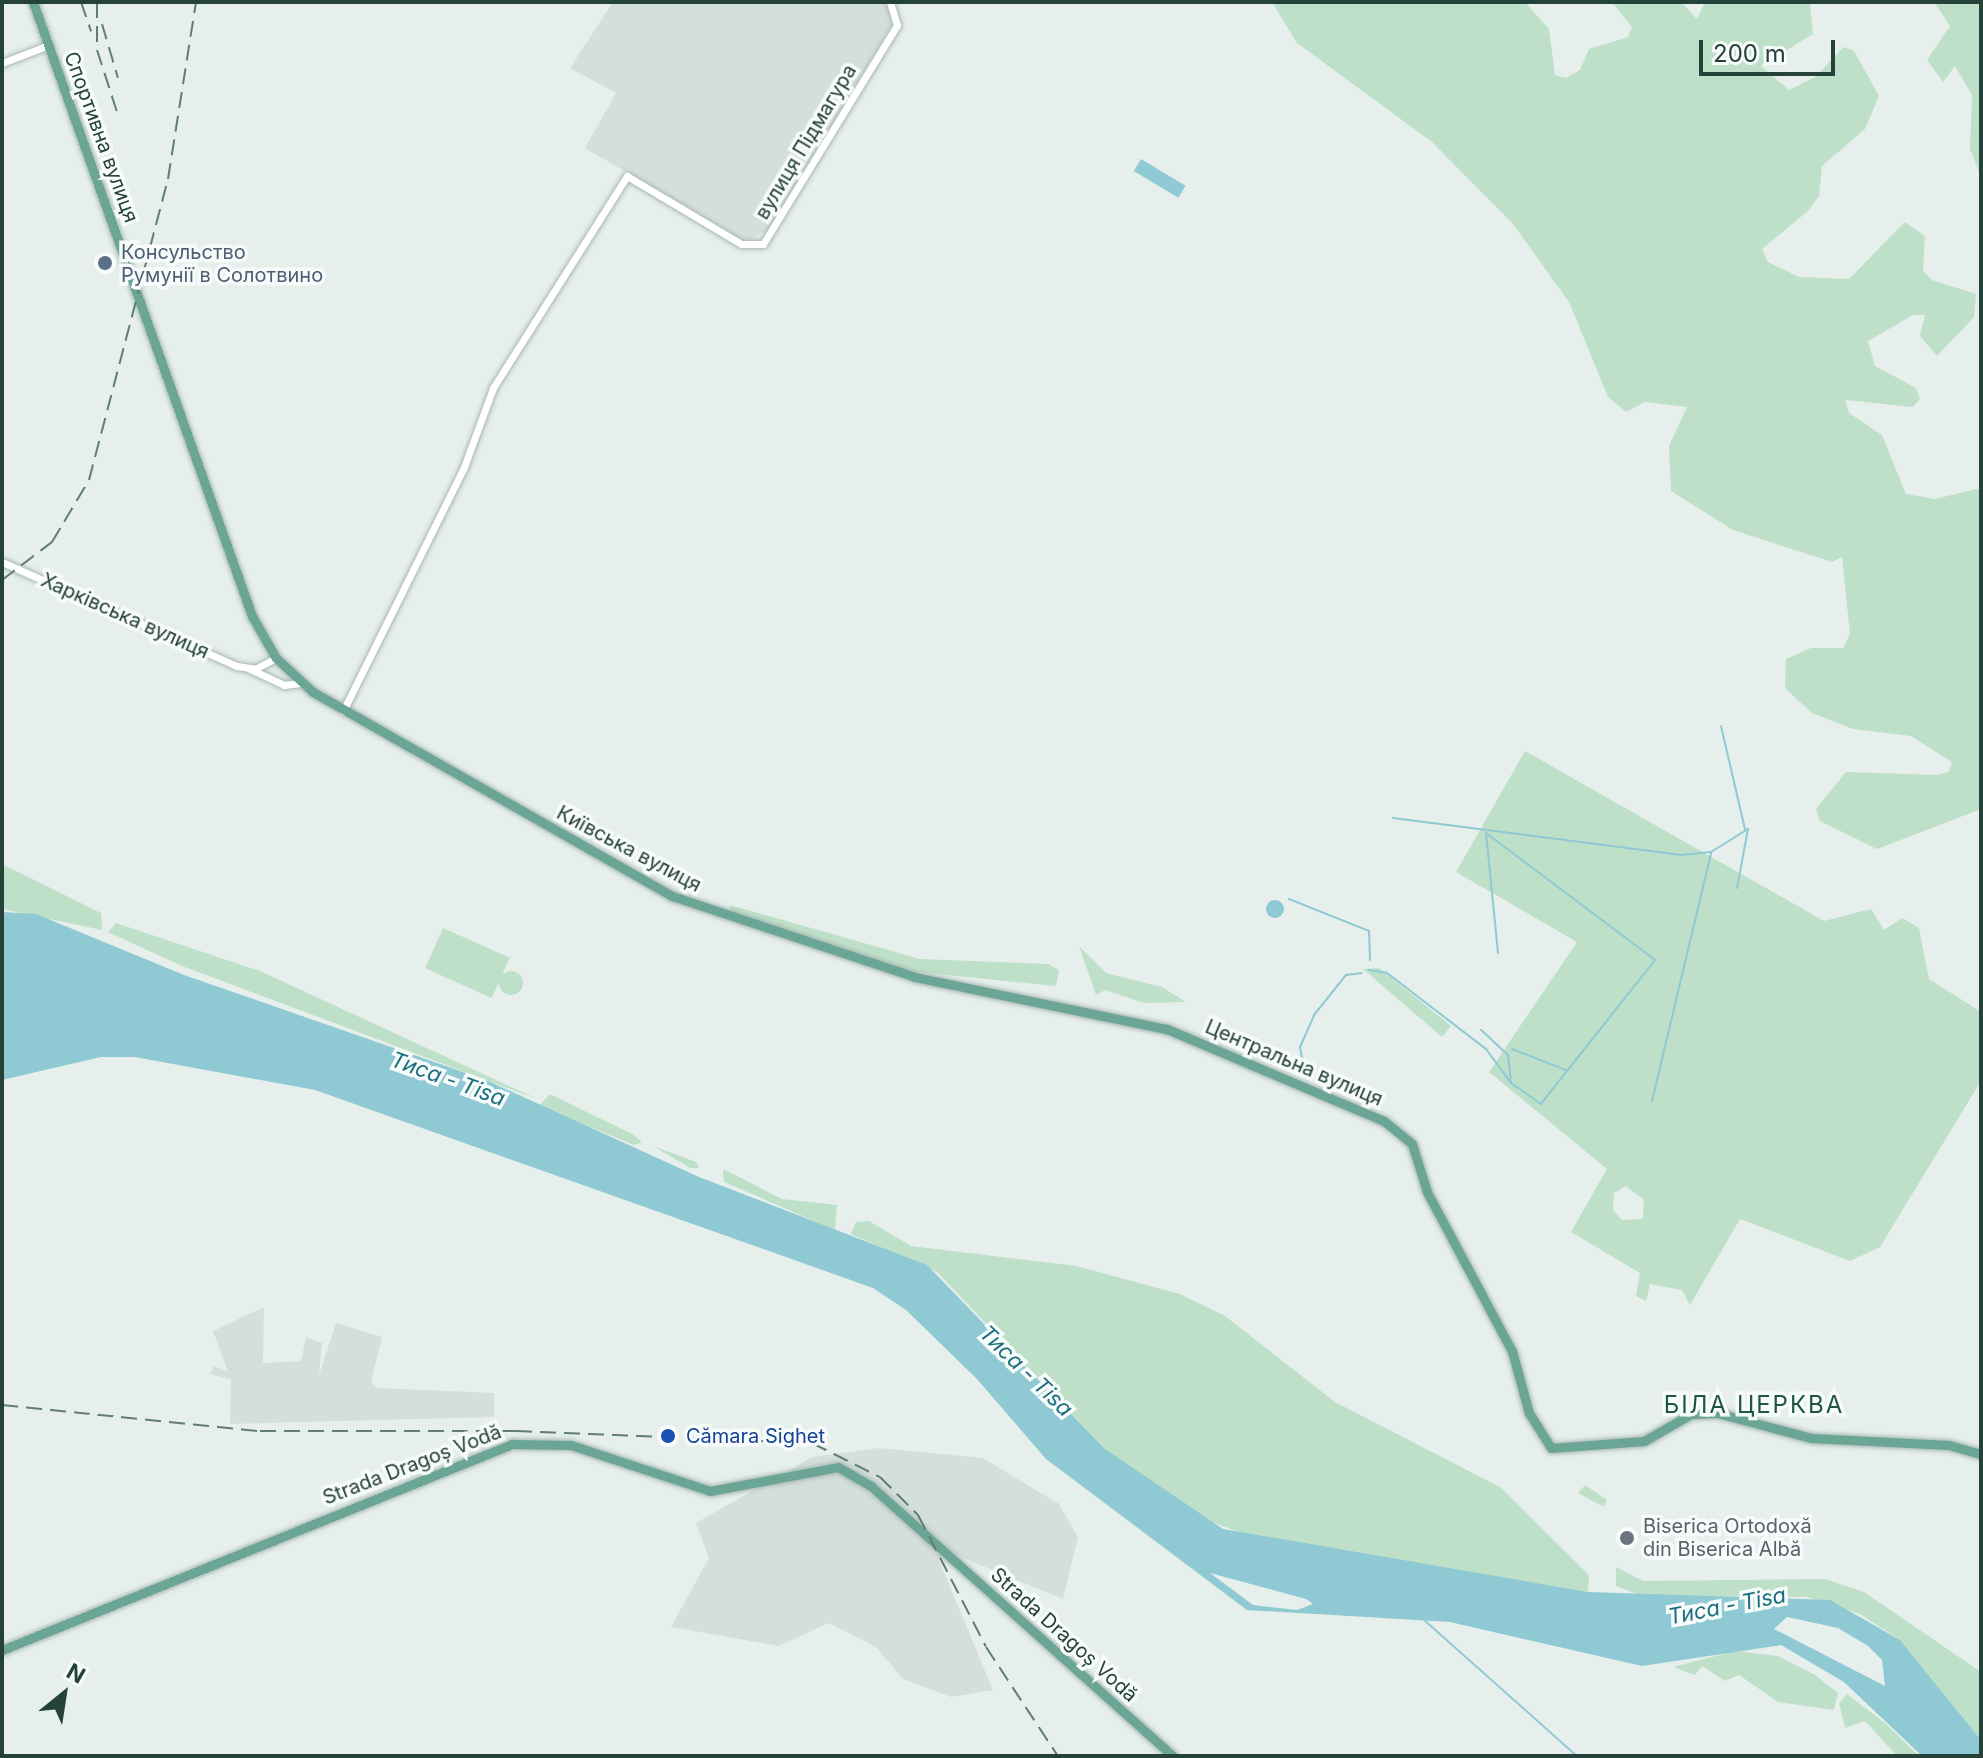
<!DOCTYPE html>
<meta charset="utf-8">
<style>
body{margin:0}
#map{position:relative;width:1983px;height:1758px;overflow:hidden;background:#e6efeb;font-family:Inter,sans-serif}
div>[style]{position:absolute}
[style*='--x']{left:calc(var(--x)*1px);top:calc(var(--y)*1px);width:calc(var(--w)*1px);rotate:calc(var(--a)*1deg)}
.built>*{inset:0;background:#d4dfda}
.green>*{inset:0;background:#bfe0c8;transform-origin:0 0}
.round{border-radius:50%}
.water>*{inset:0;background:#8ec9d4;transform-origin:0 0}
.stream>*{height:2px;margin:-1px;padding:0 1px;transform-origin:1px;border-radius:1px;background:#8ec9d4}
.roads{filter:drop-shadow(0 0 2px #a8b8b2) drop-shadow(0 0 2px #a8b8b2)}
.tertiary>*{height:7px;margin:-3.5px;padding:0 3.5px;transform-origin:3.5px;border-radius:3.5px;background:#fff}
.primary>*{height:9px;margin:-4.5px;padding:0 4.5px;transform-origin:4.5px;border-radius:4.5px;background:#6aa596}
.rail>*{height:2px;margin-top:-1px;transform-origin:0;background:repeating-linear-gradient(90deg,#5f7d75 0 16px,transparent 0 24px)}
.dots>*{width:22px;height:22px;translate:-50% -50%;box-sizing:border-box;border:4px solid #f7fbf9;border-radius:50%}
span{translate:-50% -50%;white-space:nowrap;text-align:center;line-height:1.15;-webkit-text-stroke:7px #f7fbf9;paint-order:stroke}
.street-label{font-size:20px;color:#24423a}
.service-label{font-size:20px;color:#4e5e75}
.left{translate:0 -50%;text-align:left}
.transit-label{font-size:20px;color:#164399}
.worship-label{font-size:20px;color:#5b616d}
.water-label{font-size:22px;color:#1c6f80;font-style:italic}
.quarter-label{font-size:24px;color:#1f5548;letter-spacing:2px}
.frame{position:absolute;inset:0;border:4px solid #24423a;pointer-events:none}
.north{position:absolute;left:24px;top:1654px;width:80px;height:80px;-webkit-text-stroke:6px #f7fbf9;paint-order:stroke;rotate:30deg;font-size:22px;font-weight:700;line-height:32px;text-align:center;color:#24423a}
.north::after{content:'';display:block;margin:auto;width:28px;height:36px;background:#24423a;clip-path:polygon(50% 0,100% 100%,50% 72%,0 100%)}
.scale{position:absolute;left:1699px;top:40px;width:136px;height:36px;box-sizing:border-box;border:4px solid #24423a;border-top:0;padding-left:10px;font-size:24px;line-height:28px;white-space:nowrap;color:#24423a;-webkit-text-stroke:6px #f7fbf9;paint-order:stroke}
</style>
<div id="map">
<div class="built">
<div style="clip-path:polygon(613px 2px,884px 2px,895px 19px,770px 229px,745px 242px,585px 148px,616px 93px,570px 68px)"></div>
<div style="clip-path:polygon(264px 1307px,263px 1363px,301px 1361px,306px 1337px,322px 1343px,319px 1375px,336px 1323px,382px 1337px,371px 1382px,378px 1388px,494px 1393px,494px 1417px,230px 1424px,231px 1379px,210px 1374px,214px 1366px,228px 1372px,213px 1331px)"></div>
<div style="clip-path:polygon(879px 1448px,983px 1458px,1059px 1504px,1078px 1537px,1063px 1599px,954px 1554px,938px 1558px,993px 1690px,951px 1697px,903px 1679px,876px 1647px,829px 1623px,779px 1646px,671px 1627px,709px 1558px,696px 1523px,812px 1457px)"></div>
</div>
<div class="green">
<div style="clip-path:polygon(1272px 2px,1525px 2px,1549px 29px,1555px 75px,1566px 78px,1580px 70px,1589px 49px,1628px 37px,1632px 27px,1612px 2px,1681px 2px,1697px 19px,1705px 2px,1810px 2px,1813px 34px,1761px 66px,1789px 90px,1815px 77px,1844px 47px,1854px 51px,1879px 96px,1865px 129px,1822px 166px,1819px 196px,1808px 211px,1762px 249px,1768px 262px,1799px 277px,1849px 279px,1905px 222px,1925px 236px,1923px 271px,1932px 280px,1976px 294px,1974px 317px,1937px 356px,1920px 336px,1925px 315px,1913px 315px,1868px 341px,1875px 366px,1916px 388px,1920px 399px,1913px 407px,1845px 400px,1849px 413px,1882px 435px,1906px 494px,1935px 499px,1981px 488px,1981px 809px,1877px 849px,1820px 821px,1816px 809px,1846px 772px,1937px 775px,1949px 772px,1952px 762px,1911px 736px,1853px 729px,1812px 713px,1785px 688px,1786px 659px,1811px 648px,1843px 648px,1850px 634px,1842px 557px,1832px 562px,1733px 530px,1671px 491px,1669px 446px,1687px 407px,1645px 402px,1626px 412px,1608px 397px,1569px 302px,1513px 224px,1432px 142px,1297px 43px)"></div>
<div style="clip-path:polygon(1934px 2px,1981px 2px,1981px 177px,1970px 149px,1972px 95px,1955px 66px,1943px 82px,1927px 60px,1950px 26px)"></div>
<div style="clip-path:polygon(evenodd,1525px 751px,1824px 921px,1871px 909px,1884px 930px,1902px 918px,1919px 928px,1929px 979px,1981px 1012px,1981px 1081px,1880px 1247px,1850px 1261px,1740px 1219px,1690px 1305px,1682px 1290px,1650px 1284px,1646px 1301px,1636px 1296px,1640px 1273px,1571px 1232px,1607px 1169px,1489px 1072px,1577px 942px,1456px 872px,1525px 751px,1626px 1186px,1644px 1200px,1643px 1219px,1622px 1220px,1613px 1210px,1614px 1193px,1626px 1186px)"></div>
<div style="clip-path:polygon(2px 864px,101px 913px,102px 930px,2px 909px)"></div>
<div style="clip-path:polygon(730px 905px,920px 959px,1048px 964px,1059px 970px,1056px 986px,908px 971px,731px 912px)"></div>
<div style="clip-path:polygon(116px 923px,260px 971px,537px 1099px,182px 966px,108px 932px)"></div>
<div style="left:443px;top:928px;width:73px;height:44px;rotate:24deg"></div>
<div style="clip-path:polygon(1079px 946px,1106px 973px,1162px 987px,1186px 1002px,1144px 1003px,1105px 990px,1096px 995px)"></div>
<div style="clip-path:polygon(1379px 968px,1451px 1026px,1442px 1037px,1363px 969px)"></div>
<div class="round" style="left:499px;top:971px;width:24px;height:24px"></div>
<div style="clip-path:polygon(550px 1094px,632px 1134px,642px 1142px,634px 1145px,539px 1106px)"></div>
<div style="clip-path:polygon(653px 1146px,696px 1162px,699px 1168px,690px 1168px)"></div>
<div style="clip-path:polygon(723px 1169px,782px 1199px,837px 1205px,835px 1230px,724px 1182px)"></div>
<div style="clip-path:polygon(869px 1221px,911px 1246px,1076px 1266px,1180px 1294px,1225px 1316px,1335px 1402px,1500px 1487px,1589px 1575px,1588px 1592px,1260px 1540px,1196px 1516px,1105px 1449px,937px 1272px,851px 1234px,856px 1222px)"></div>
<div style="clip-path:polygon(1585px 1485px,1607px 1500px,1604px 1507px,1578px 1493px)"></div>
<div style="clip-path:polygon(1616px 1567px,1643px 1581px,1825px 1579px,1864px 1592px,1981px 1672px,1981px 1740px,1900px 1640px,1860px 1614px,1807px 1597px,1642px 1596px,1616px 1586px)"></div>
<div style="clip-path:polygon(1735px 1651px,1778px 1656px,1815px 1675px,1838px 1693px,1834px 1710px,1778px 1702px,1739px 1675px,1725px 1681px,1702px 1666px,1695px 1675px,1673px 1667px)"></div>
<div style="clip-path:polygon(1847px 1694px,1885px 1723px,1919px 1756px,1897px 1756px,1865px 1721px,1845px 1728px,1839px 1703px)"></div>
</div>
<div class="water">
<div style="left:1141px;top:159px;width:52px;height:14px;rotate:31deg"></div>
<div class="round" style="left:1266px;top:900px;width:18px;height:18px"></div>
<div style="clip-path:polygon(evenodd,2px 912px,36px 914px,184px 975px,486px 1080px,699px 1177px,927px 1265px,1105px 1449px,1223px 1529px,1588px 1592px,1830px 1600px,1900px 1640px,1981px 1740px,1981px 1756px,1922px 1756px,1844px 1682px,1781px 1645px,1642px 1666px,1450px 1622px,1247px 1610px,1046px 1459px,977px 1379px,906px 1310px,873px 1288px,315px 1090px,135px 1057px,101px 1057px,2px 1080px,2px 912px,1210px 1573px,1306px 1599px,1313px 1604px,1297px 1610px,1253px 1605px,1210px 1573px,2px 912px,1787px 1617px,1838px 1628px,1868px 1646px,1882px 1660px,1885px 1686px,1774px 1629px,1787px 1617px)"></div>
</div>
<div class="stream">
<div style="--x:1721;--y:726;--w:106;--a:76.9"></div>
<div style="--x:1393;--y:818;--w:291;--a:7.3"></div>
<div style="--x:1682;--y:855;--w:29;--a:-6"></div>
<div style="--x:1711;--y:852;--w:44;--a:-31.9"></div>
<div style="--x:1748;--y:829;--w:60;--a:100.6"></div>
<div style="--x:1289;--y:899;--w:86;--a:21.8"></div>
<div style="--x:1369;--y:931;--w:29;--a:88"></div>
<div style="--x:1498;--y:953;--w:121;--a:-95.7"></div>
<div style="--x:1486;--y:833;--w:211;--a:36.9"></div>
<div style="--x:1655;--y:960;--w:184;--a:128.4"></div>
<div style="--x:1541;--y:1104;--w:37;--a:-145"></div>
<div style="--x:1369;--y:970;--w:18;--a:9"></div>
<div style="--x:1387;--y:973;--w:125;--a:37.5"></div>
<div style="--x:1486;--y:1049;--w:42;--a:53.7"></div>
<div style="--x:1511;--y:1083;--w:28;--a:-96"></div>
<div style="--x:1508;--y:1055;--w:37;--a:-137"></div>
<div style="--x:1512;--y:1049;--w:58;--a:21.3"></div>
<div style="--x:1304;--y:1068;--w:21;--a:-101"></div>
<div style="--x:1300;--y:1047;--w:35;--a:-66"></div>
<div style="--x:1314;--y:1015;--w:51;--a:-51.3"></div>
<div style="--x:1346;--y:975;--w:16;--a:-7"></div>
<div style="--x:1652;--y:1101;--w:255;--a:-76.6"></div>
<div style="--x:1423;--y:1619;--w:206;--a:41.7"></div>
</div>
<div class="roads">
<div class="tertiary">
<div style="--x:2;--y:63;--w:50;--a:-21"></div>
<div style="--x:2;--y:562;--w:257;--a:23.9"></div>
<div style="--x:237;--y:666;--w:18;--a:9"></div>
<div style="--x:255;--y:669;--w:24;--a:-28"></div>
<div style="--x:250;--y:669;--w:38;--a:25"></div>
<div style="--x:284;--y:685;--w:17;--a:-7"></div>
<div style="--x:343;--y:711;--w:272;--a:-63.6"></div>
<div style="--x:464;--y:467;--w:84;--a:-69.8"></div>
<div style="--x:493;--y:388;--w:251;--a:-57.7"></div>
<div style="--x:627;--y:176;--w:133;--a:30.8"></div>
<div style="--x:741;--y:244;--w:22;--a:0"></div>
<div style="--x:763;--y:244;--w:257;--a:-58.5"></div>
<div style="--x:897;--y:25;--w:24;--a:-107"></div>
</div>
<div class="primary">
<div style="--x:33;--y:2;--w:652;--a:70.37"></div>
<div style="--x:252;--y:616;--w:48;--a:60.3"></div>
<div style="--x:276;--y:658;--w:50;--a:42.6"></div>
<div style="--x:313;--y:692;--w:413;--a:29.6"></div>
<div style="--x:672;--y:896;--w:256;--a:18.4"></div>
<div style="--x:915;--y:977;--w:257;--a:11.7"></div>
<div style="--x:1167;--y:1029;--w:236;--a:23"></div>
<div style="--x:1384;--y:1121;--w:36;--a:39"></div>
<div style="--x:1412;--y:1144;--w:50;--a:72.6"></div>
<div style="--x:1427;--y:1192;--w:180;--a:61.9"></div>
<div style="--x:1512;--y:1351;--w:64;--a:74.7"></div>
<div style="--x:1529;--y:1413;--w:41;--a:57.8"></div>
<div style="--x:1551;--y:1448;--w:93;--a:-4.3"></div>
<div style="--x:1644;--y:1441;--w:54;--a:-29.9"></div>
<div style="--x:1691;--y:1414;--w:26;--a:-2"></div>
<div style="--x:1717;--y:1413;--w:97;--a:14.9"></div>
<div style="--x:1811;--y:1438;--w:138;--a:2.9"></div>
<div style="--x:1949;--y:1445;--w:33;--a:16"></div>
<div style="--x:2;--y:1650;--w:550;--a:-21.99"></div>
<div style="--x:512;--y:1444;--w:59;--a:1"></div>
<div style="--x:571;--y:1445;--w:146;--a:18.3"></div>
<div style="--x:710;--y:1491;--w:130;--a:-10.6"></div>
<div style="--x:838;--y:1467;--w:39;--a:30"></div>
<div style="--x:872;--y:1487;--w:404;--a:41.8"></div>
</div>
</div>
<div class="rail">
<div style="--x:81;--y:2;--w:31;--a:71"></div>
<div style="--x:97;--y:2;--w:48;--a:90"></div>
<div style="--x:97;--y:50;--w:68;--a:72.1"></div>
<div style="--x:102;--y:24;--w:56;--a:73.5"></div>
<div style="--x:2;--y:580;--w:63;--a:-37.2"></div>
<div style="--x:52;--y:542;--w:72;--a:-59.2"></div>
<div style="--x:89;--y:480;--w:311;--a:-75.3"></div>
<div style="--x:168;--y:179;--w:179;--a:-81"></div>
<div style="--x:2;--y:1405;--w:259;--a:5.8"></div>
<div style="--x:260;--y:1431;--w:256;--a:0"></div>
<div style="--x:516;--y:1431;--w:296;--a:2.3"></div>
<div style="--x:812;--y:1443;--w:76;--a:26.6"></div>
<div style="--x:880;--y:1477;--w:54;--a:45"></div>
<div style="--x:918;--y:1515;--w:148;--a:62.7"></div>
<div style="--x:986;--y:1647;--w:131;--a:56.6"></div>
</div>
<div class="dots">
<div style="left:105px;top:263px;background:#5c6f8a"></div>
<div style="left:668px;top:1436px;background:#1a4fb4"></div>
<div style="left:1627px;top:1538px;background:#6b7280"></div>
</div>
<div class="street-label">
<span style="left:101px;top:137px;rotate:70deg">Спортивна вулиця</span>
<span style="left:806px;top:142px;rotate:-59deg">вулиця Підмагура</span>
<span style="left:125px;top:616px;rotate:24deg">Харківська вулиця</span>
<span style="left:629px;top:849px;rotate:28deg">Київська вулиця</span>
<span style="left:1294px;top:1063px;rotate:23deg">Центральна вулиця</span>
<span style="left:412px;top:1465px;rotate:-21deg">Strada Dragoș Vodă</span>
<span style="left:1064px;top:1635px;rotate:42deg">Strada Dragoș Vodă</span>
</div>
<div class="service-label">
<span class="left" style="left:121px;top:264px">Консульство<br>Румунії в Солотвино</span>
</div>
<div class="transit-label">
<span class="left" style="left:686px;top:1436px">Cămara Sighet</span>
</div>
<div class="worship-label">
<span class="left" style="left:1643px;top:1538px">Biserica Ortodoxă<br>din Biserica Albă</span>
</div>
<div class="water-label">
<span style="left:448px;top:1079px;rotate:20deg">Тиса - Tisa</span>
<span style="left:1026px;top:1371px;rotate:44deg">Тиса - Tisa</span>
<span style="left:1727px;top:1606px;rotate:-11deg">Тиса - Tisa</span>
</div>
<div class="quarter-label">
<span style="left:1754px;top:1405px">БІЛА ЦЕРКВА</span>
</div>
<div class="frame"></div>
<div class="north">N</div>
<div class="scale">200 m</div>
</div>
